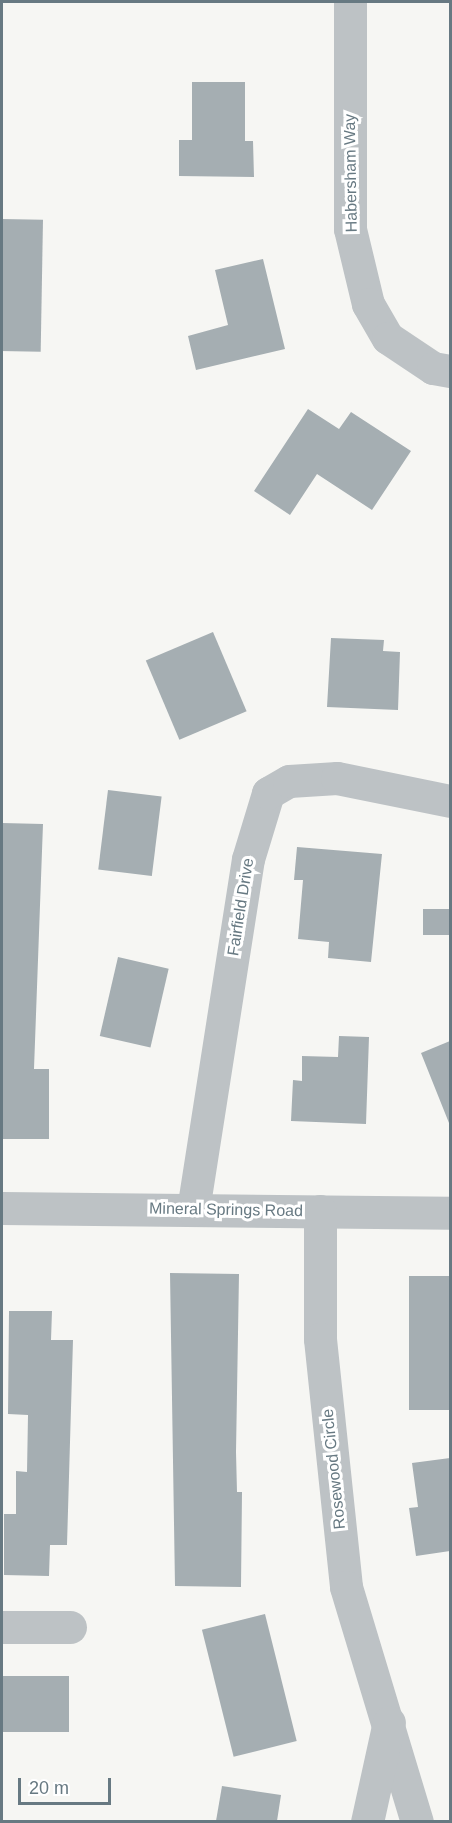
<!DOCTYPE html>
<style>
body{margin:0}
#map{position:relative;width:452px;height:1823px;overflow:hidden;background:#f6f6f3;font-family:Arial,sans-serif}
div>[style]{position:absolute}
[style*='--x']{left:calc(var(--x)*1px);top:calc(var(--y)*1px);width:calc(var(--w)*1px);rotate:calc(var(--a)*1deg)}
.building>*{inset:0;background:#a5aeb2;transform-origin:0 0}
.street>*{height:33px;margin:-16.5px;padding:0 16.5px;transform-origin:16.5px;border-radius:16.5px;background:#bdc2c5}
span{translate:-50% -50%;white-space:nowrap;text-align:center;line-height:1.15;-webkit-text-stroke:6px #fff;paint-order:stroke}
.street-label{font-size:16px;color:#677982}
.frame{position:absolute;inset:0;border:3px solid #677982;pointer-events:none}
.scale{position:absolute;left:18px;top:1778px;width:93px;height:27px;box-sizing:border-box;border:3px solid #677982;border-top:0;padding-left:8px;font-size:18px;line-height:21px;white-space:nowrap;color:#677982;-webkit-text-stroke:4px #fff;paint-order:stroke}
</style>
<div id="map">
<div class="building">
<div style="clip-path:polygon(192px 82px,245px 82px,245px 141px,253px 141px,254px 177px,179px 176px,179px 140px,192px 140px)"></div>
<div style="left:2px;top:219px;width:41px;height:132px;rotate:1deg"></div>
<div style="clip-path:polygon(263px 259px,285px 349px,196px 370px,188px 336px,228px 325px,215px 270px)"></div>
<div style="clip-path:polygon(308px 409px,339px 429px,351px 412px,411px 451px,372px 510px,317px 474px,290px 515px,254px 491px)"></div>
<div style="left:213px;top:632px;width:86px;height:73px;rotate:67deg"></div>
<div style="clip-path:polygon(331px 638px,384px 640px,383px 651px,400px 652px,398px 710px,327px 707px)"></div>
<div style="left:108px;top:790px;width:54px;height:80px;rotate:7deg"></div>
<div style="clip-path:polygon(2px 823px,43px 824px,34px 1069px,49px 1069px,49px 1139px,2px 1139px)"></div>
<div style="clip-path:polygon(297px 847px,382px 854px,371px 962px,328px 958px,329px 942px,298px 939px,303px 880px,294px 880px)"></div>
<div style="left:423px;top:909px;width:27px;height:26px"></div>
<div style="left:118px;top:957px;width:52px;height:81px;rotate:13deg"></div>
<div style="clip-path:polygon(339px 1036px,369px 1037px,366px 1124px,291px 1121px,293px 1080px,302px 1081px,302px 1056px,338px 1057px)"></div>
<div style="clip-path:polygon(450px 1041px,450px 1123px,449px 1123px,421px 1053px)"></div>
<div style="clip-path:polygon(170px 1273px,239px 1274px,236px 1452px,237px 1492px,242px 1492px,241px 1587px,175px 1586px)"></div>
<div style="left:409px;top:1276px;width:41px;height:134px"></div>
<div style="clip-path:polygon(9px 1311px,52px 1311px,51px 1340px,73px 1340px,67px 1545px,50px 1545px,49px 1576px,4px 1575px,4px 1514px,16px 1514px,16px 1471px,27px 1472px,28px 1415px,8px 1414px)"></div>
<div style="clip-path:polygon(450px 1458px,450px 1551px,416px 1556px,409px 1508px,418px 1507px,412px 1463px)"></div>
<div style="left:265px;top:1614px;width:131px;height:65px;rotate:76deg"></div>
<div style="left:2px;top:1676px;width:67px;height:56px"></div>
<div style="clip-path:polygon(222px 1786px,281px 1795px,277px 1821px,216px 1821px)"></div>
</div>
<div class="street">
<div style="--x:350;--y:2;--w:227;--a:90"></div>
<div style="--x:350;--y:229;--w:77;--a:76.5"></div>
<div style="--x:368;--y:304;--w:39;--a:60"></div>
<div style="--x:388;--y:338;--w:54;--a:33.7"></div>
<div style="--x:433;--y:368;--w:17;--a:10"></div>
<div style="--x:2;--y:1208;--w:448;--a:0.6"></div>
<div style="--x:193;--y:1210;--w:355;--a:-81.1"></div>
<div style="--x:248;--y:859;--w:69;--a:-73.1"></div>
<div style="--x:268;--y:793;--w:24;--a:-30"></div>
<div style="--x:289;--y:781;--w:48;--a:-3.6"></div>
<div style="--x:337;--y:778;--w:115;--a:11.5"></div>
<div style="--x:320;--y:1211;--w:128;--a:90"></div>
<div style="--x:320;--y:1339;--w:249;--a:84"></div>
<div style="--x:346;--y:1587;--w:245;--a:73.2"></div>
<div style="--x:2;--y:1627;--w:68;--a:0"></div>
<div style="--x:367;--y:1822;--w:102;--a:-77.6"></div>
</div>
<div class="street-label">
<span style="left:351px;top:173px;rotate:-91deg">Habersham Way</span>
<span style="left:241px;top:907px;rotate:-81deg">Fairfield Drive</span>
<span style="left:226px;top:1210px;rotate:1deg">Mineral Springs Road</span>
<span style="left:334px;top:1469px;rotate:-96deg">Rosewood Circle</span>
</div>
<div class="frame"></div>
<div class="scale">20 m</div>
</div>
